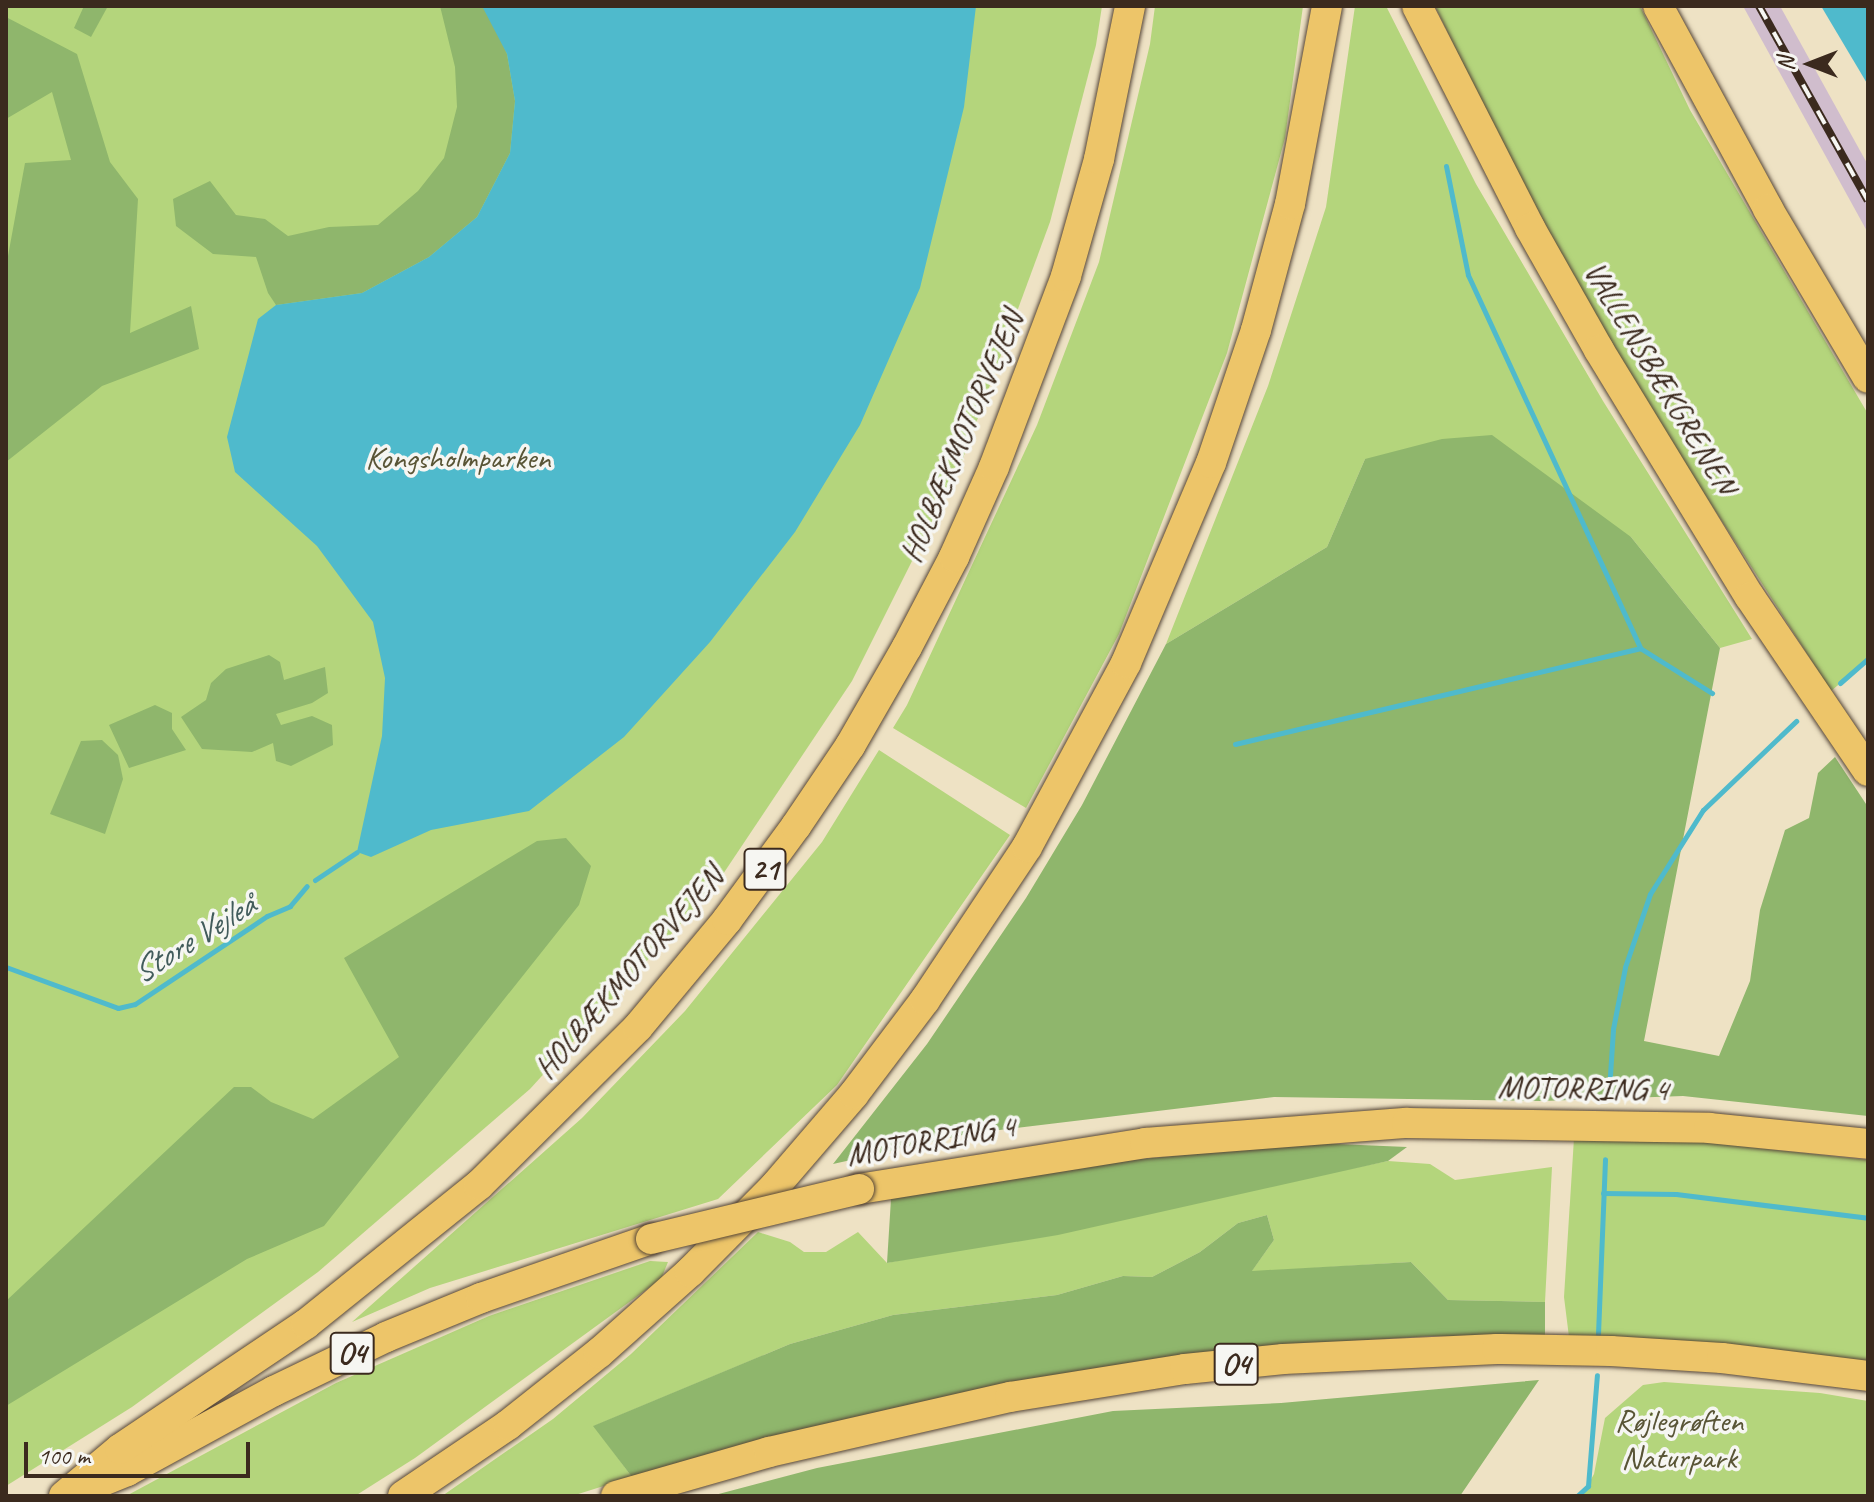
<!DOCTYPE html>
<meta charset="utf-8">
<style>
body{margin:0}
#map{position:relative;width:1874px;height:1502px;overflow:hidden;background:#eee2c4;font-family:Caveat,sans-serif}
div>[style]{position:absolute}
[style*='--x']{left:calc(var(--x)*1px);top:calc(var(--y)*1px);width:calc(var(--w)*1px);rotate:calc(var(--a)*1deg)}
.industrial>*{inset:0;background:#d0bdcd}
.green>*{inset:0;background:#b4d57c}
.forest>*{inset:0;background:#8fb66c}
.water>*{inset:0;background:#4fbacc}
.stream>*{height:5px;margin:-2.5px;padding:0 2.5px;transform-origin:2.5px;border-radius:2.5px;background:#4fbacc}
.roads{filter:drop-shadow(0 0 2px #564637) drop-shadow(0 0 2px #564637)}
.highway>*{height:30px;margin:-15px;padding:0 15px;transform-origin:15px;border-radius:15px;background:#edc569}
.rail>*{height:8px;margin-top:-4px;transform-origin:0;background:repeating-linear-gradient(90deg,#f6f6f2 0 15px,#3b2a1e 0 30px);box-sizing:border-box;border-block:2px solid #3b2a1e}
.bridges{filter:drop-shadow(0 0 2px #564637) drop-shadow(0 0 2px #564637)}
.highway-bridge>*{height:30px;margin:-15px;padding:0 15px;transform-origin:15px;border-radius:15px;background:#edc569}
span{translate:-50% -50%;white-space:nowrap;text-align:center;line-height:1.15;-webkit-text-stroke:7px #f6f6f2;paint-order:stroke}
.shield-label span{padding:2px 6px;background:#f6f6f2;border:2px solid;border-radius:6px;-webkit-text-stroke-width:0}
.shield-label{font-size:30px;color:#3b2a1e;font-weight:700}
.street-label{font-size:32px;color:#3b2a1e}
.park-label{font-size:32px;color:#595536}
.water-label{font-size:34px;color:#425c5b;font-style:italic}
.frame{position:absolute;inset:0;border:8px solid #3b2a1e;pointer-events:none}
.north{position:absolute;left:1770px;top:24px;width:80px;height:80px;-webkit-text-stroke:6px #f6f6f2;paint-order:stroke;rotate:270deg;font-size:22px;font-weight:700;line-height:32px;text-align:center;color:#3b2a1e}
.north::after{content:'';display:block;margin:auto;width:28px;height:36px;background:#3b2a1e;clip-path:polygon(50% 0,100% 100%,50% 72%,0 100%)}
.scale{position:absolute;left:24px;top:1442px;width:226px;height:36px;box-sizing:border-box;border:4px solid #3b2a1e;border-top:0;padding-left:10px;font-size:24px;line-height:28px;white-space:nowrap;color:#3b2a1e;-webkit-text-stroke:6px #f6f6f2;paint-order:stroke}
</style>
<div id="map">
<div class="industrial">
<div style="clip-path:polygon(1743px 6px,1780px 6px,1868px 165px,1868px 233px)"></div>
</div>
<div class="green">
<div style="clip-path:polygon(6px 6px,1102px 6px,1096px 45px,1050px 222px,962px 461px,852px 681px,715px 886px,530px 1089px,318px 1272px,132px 1407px,6px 1486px)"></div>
<div style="clip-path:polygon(1155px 6px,1303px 6px,1285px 138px,1227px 353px,1119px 634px,1026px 808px,893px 728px,907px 705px,1037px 425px,1099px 262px,1150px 44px)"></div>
<div style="clip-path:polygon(1355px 6px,1386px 6px,1476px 184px,1603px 401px,1752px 639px,1720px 648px,1631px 537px,1365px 459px,1327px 547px,1166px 644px,1268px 386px,1326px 207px)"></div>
<div style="clip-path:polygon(1435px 6px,1640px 6px,1690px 110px,1868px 414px,1868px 660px,1831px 691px,1614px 353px,1492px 124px)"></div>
<div style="clip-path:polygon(879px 750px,1010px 835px,837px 1085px,718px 1199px,430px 1288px,352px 1322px,582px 1118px,685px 1011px,822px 842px)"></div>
<div style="clip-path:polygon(1574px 1138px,1702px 1142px,1868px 1160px,1868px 1364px,1569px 1337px,1564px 1297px)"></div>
<div style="clip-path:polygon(1388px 1161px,1430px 1164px,1455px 1180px,1552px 1167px,1545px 1302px,1448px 1300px,1411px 1262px,1251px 1272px,1274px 1240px,1267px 1215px,1238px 1223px,1200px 1252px,1152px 1277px,1123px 1276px,1057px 1295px,893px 1315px,790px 1344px,594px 1426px,632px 1477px,572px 1496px,442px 1496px,553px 1419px,631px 1354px,758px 1232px,790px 1242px,804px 1252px,826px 1252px,858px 1232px,887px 1263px)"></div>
<div style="clip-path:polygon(650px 1261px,668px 1262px,661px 1279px,415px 1458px,355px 1496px,126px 1496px,336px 1383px,489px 1316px)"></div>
<div style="clip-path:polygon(1664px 1382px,1820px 1393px,1868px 1401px,1868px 1496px,1582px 1496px,1594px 1474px,1605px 1418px,1643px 1385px)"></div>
</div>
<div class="forest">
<div style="clip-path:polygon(84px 6px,108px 6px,91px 37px,74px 28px)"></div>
<div style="clip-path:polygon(440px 6px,482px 6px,489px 13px,507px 54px,515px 101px,510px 153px,477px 217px,429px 257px,362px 293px,276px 305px,268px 293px,256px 257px,213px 254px,176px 226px,173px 199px,210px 181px,236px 215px,265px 219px,288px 236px,329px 227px,378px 225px,418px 191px,444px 158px,457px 107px,455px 67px)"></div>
<div style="clip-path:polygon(6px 17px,77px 54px,110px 162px,138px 199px,130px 333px,191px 306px,199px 349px,102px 386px,6px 462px,6px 267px,25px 163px,71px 160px,52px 92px,6px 119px)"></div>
<div style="clip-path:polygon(1492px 435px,1631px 537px,1720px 648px,1644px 1041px,1719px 1056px,1750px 981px,1760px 910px,1785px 830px,1809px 818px,1818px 773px,1835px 757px,1868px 807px,1868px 1116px,1683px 1096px,1542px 1101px,1274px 1097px,967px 1134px,833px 1164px,927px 1044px,1026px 898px,1082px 805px,1166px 644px,1327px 547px,1365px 459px,1442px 439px)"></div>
<div style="clip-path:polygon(269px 655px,280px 662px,284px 680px,325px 667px,328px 693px,312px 703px,276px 714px,281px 725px,312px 716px,332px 725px,333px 745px,291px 766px,276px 761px,273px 743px,252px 752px,202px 749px,181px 717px,206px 700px,211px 683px,226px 669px)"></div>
<div style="clip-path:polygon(155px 705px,172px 713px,172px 729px,186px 750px,129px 768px,109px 725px)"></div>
<div style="clip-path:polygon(102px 740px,118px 755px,123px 779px,105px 834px,50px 814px,81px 741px)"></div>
<div style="clip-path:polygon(566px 838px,591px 866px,579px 905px,324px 1226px,247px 1259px,6px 1406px,6px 1301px,234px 1087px,251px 1087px,271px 1102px,313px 1119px,399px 1057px,344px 958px,537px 841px)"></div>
<div style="clip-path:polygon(1313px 1143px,1407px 1147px,1388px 1161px,1058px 1235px,887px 1263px,891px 1199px,1078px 1165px)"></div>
<div style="clip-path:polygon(1267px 1215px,1274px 1240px,1252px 1271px,1411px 1262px,1448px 1300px,1545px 1302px,1545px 1336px,1432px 1336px,1273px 1346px,1032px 1379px,894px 1408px,632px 1477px,593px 1426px,790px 1344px,893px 1315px,1057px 1295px,1123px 1276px,1152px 1277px,1200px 1252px,1238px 1223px)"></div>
<div style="clip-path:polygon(1539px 1380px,1460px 1496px,711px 1496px,817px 1468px,1113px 1411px,1281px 1403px)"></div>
</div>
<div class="water">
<div style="clip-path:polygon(482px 6px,976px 6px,964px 107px,920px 288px,860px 425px,795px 532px,710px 642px,624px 737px,529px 811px,431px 830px,371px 857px,357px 852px,382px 736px,385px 678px,373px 622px,317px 546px,235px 472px,227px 437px,258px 319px,276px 305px,362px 293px,429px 257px,477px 217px,510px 153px,515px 101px,507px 54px)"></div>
<div style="clip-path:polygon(1821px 6px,1868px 6px,1868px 85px)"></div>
</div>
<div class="stream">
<div style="--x:1446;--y:166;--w:111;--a:78.6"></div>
<div style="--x:1468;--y:275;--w:411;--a:65.2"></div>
<div style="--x:1840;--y:683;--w:37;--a:-41"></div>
<div style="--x:1235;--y:744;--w:416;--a:-13.3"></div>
<div style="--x:1640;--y:648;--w:85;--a:32"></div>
<div style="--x:315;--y:880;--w:50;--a:-33.7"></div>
<div style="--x:6;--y:967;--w:119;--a:20.1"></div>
<div style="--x:118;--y:1008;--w:17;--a:-13"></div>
<div style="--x:135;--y:1004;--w:159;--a:-33.7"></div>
<div style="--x:267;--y:916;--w:25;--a:-23"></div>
<div style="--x:290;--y:906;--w:26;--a:-50"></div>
<div style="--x:1609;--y:1090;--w:61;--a:-86.2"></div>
<div style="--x:1613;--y:1029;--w:63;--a:-79"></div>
<div style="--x:1625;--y:967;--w:77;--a:-71.1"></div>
<div style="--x:1650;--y:894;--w:99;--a:-57.8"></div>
<div style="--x:1703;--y:810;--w:129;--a:-43.7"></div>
<div style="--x:1603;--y:1193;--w:73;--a:0.8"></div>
<div style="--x:1676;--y:1194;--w:193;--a:7.1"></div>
<div style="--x:1598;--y:1334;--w:175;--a:-87.7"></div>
<div style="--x:1577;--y:1496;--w:15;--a:-42"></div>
<div style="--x:1588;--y:1486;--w:111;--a:-85.4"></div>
</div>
<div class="roads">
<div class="highway">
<div style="--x:1417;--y:6;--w:249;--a:63"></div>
<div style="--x:1530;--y:228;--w:140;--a:60.5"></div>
<div style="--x:1599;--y:350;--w:289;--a:58.6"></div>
<div style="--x:1750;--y:597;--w:210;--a:55.9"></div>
<div style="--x:1658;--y:6;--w:231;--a:61.5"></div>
<div style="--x:1768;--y:209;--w:196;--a:59.4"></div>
<div style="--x:859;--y:1189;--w:290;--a:-9.1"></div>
<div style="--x:1145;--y:1143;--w:263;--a:-4.4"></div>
<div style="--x:1407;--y:1123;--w:302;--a:0.9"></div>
<div style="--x:1709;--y:1128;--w:160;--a:5.7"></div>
<div style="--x:90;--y:1486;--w:40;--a:-22"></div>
<div style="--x:127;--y:1471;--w:167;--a:-28.6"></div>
<div style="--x:274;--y:1391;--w:124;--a:-25.7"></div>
<div style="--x:386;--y:1337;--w:103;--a:-22.3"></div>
<div style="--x:481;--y:1298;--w:180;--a:-19.1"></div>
<div style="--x:64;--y:1496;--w:73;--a:-40"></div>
<div style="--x:120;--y:1449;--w:224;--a:-33.9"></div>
<div style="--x:306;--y:1324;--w:222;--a:-38.8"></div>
<div style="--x:479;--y:1185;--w:224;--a:-44.8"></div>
<div style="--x:638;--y:1027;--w:139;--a:-50.2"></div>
<div style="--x:727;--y:920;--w:117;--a:-53.7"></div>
<div style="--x:796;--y:826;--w:97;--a:-56"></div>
<div style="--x:850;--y:746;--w:114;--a:-60.1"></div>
<div style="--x:907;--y:647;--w:102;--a:-62.4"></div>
<div style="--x:954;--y:557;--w:98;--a:-66"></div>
<div style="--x:994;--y:467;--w:204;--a:-69.3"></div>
<div style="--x:1066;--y:276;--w:122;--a:-74.2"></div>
<div style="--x:1099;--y:159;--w:156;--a:-78.5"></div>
<div style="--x:403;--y:1496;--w:127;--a:-34.1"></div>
<div style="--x:508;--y:1425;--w:116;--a:-38.4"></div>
<div style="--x:599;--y:1353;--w:122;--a:-41.7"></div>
<div style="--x:690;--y:1272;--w:121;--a:-45.3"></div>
<div style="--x:775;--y:1186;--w:121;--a:-49.3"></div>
<div style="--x:854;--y:1094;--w:118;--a:-52.9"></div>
<div style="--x:925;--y:1000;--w:184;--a:-56.3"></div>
<div style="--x:1027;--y:847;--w:209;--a:-61.7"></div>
<div style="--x:1126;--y:663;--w:217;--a:-67"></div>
<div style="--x:1211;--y:463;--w:140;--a:-71.3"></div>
<div style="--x:1256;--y:330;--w:131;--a:-74.9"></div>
<div style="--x:1290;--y:204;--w:201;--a:-79.4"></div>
<div style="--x:616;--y:1496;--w:159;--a:-16"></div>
<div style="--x:769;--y:1452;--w:247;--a:-12.9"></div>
<div style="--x:1010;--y:1397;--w:177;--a:-9.1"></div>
<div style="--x:1185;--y:1369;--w:99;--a:-5.8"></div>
<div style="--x:1283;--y:1359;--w:214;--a:-2.7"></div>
<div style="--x:1497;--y:1349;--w:114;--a:1"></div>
<div style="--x:1611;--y:1351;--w:111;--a:3.6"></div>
<div style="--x:1722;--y:1358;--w:147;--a:7"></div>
</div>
</div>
<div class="rail">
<div style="--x:1759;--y:6;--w:223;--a:60.8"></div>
</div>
<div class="bridges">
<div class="highway-bridge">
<div style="--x:651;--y:1239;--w:214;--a:-13.5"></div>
</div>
</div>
<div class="shield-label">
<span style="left:765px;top:869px">21</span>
<span style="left:352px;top:1353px">O4</span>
<span style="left:1236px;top:1364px">O4</span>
</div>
<div class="street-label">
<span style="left:1660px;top:378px;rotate:59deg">VALLENSBÆKGRENEN</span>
<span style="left:962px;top:437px;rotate:-67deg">HOLBÆKMOTORVEJEN</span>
<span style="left:629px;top:973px;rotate:-49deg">HOLBÆKMOTORVEJEN</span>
<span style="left:1583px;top:1089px;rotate:1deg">MOTORRING 4</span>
<span style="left:931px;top:1141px;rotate:-10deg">MOTORRING 4</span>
</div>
<div class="park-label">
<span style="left:458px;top:458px">Kongsholmparken</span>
<span style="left:1679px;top:1440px">Røjlegrøften<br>Naturpark</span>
</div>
<div class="water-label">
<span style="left:193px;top:938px;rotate:-32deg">Store Vejleå</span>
</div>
<div class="frame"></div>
<div class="north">N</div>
<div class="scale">100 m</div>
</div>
